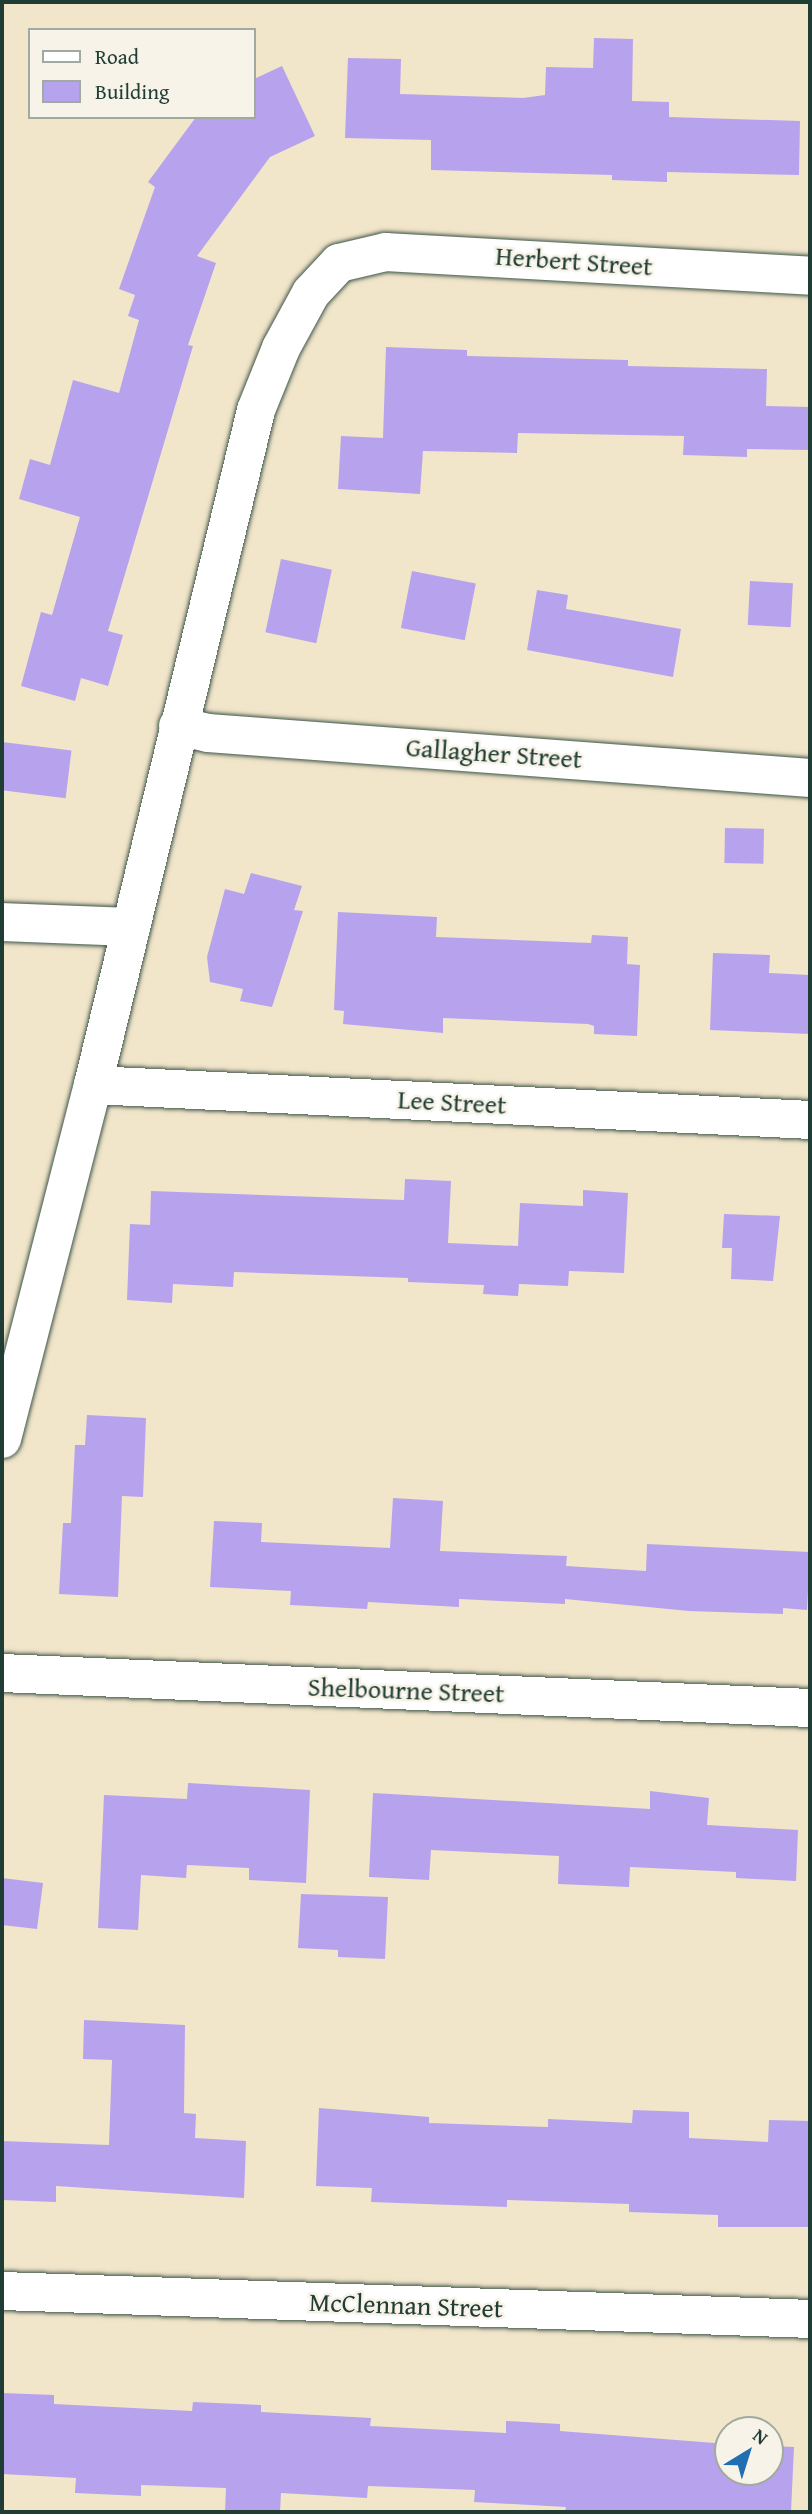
<!DOCTYPE html>
<style>
body{margin:0}
#map{position:relative;width:812px;height:2514px;overflow:hidden;background:#f1e5ca;font-family:"Gentium Book Plus",serif}
div>[style]{position:absolute}
[style*='--x']{left:calc(var(--x)*1px);top:calc(var(--y)*1px);width:calc(var(--w)*1px);rotate:calc(var(--a)*1deg)}
.building>*{inset:0;background:#b7a3ed;transform-origin:0 0}
.roads{filter:drop-shadow(0 0 2px #3e564a) drop-shadow(0 0 2px #3e564a)}
.minor>*{height:38px;margin:-19px;padding:0 19px;transform-origin:19px;border-radius:19px;background:#fff}
.tertiary>*{height:38px;margin:-19px;padding:0 19px;transform-origin:19px;border-radius:19px;background:#fff}
span{translate:-50% -50%;white-space:nowrap;text-align:center;line-height:1.15;-webkit-text-stroke:5px #f7f3e8;paint-order:stroke}
.street-label{font-size:26px;color:#1f3d34}
.frame{position:absolute;inset:0;border:4px solid #1f3d34;pointer-events:none}
.legend{position:absolute;left:28px;top:28px;width:228px;height:91px;box-sizing:border-box;background:#f7f3e8;border:2px solid #a1aaa0;margin:0;padding:9px 12px;list-style:none;font-size:21px;color:#1f3d34}
.legend li{display:flex;align-items:center;gap:14px;height:35px}
.legend b{width:35px;border:2px solid #a1aaa0}
.north{position:absolute;left:714px;top:2416px;width:70px;height:70px;box-sizing:border-box;background:#f7f3e8;border:2px solid #a1aaa0;border-radius:50%;rotate:38deg;font-size:19px;font-weight:700;line-height:28px;text-align:center;color:#1f3d34}
.north::after{content:'';display:block;margin:auto;width:24px;height:32px;background:#1f6fb2;clip-path:polygon(50% 0,100% 100%,50% 72%,0 100%)}
</style>
<div id="map">
<div class="building">
<div style="clip-path:polygon(594px 38px,633px 39px,632px 101px,669px 102px,669px 117px,800px 121px,799px 175px,667px 172px,667px 182px,612px 180px,612px 175px,431px 170px,431px 140px,345px 138px,348px 58px,401px 59px,400px 94px,523px 98px,545px 95px,546px 67px,593px 68px)"></div>
<div style="clip-path:polygon(282px 66px,315px 136px,270px 157px,197px 256px,216px 263px,188px 345px,193px 346px,108px 631px,123px 635px,108px 686px,81px 678px,75px 701px,21px 686px,41px 612px,52px 615px,80px 517px,19px 499px,30px 459px,50px 465px,73px 380px,119px 393px,139px 320px,128px 316px,135px 295px,119px 289px,155px 187px,148px 182px,196px 117px,254px 117px,254px 79px)"></div>
<div style="clip-path:polygon(386px 347px,467px 350px,467px 356px,628px 360px,628px 366px,767px 369px,766px 406px,810px 407px,810px 450px,747px 449px,747px 457px,683px 455px,684px 436px,518px 433px,517px 453px,423px 451px,420px 494px,338px 489px,341px 436px,383px 438px)"></div>
<div style="left:281px;top:559px;width:52px;height:75px;rotate:12deg"></div>
<div style="left:412px;top:571px;width:65px;height:58px;rotate:11deg"></div>
<div style="left:750px;top:581px;width:43px;height:44px;rotate:3deg"></div>
<div style="clip-path:polygon(537px 590px,568px 595px,566px 609px,681px 629px,673px 677px,527px 650px)"></div>
<div style="left:2px;top:742px;width:70px;height:48px;rotate:7deg"></div>
<div style="left:725px;top:828px;width:39px;height:35px;rotate:1deg"></div>
<div style="clip-path:polygon(251px 873px,302px 886px,294px 910px,303px 911px,272px 1007px,240px 1001px,243px 989px,210px 982px,207px 957px,225px 889px,244px 894px)"></div>
<div style="clip-path:polygon(338px 912px,437px 917px,436px 937px,591px 943px,592px 935px,628px 937px,627px 964px,640px 965px,637px 1036px,594px 1034px,594px 1026px,588px 1024px,443px 1018px,443px 1033px,343px 1024px,344px 1011px,334px 1010px)"></div>
<div style="clip-path:polygon(713px 953px,770px 955px,769px 973px,810px 975px,810px 1034px,710px 1030px)"></div>
<div style="clip-path:polygon(405px 1179px,451px 1181px,448px 1243px,518px 1246px,520px 1203px,583px 1206px,583px 1190px,628px 1193px,624px 1273px,569px 1271px,568px 1286px,519px 1284px,518px 1296px,483px 1294px,484px 1285px,408px 1282px,408px 1278px,234px 1272px,233px 1287px,173px 1284px,172px 1303px,127px 1300px,130px 1224px,150px 1225px,151px 1191px,404px 1200px)"></div>
<div style="clip-path:polygon(724px 1214px,780px 1216px,773px 1281px,731px 1279px,732px 1248px,722px 1248px)"></div>
<div style="clip-path:polygon(87px 1415px,146px 1418px,143px 1497px,122px 1496px,118px 1597px,59px 1594px,63px 1523px,71px 1523px,75px 1445px,85px 1445px)"></div>
<div style="clip-path:polygon(393px 1498px,443px 1501px,440px 1551px,567px 1556px,566px 1566px,646px 1571px,647px 1544px,810px 1552px,807px 1610px,783px 1608px,783px 1614px,689px 1611px,565px 1599px,565px 1604px,459px 1599px,459px 1607px,368px 1602px,367px 1609px,290px 1605px,291px 1591px,210px 1587px,214px 1521px,262px 1523px,261px 1542px,390px 1548px)"></div>
<div style="clip-path:polygon(188px 1783px,310px 1790px,306px 1883px,249px 1880px,249px 1868px,187px 1865px,186px 1878px,141px 1875px,138px 1930px,98px 1928px,104px 1795px,187px 1799px)"></div>
<div style="clip-path:polygon(650px 1791px,709px 1798px,707px 1825px,798px 1830px,796px 1881px,736px 1878px,736px 1872px,630px 1867px,629px 1887px,558px 1884px,559px 1856px,431px 1850px,429px 1880px,369px 1877px,373px 1793px,650px 1809px)"></div>
<div style="clip-path:polygon(2px 1878px,43px 1883px,37px 1929px,2px 1925px)"></div>
<div style="clip-path:polygon(301px 1894px,388px 1897px,385px 1959px,338px 1957px,338px 1950px,298px 1948px)"></div>
<div style="clip-path:polygon(84px 2020px,185px 2025px,184px 2113px,196px 2114px,195px 2138px,246px 2141px,244px 2198px,56px 2186px,56px 2202px,2px 2200px,2px 2141px,109px 2145px,112px 2060px,83px 2059px)"></div>
<div style="clip-path:polygon(319px 2108px,429px 2117px,429px 2123px,548px 2127px,548px 2119px,632px 2123px,633px 2110px,689px 2112px,689px 2138px,768px 2142px,769px 2120px,810px 2121px,810px 2227px,718px 2227px,718px 2215px,629px 2212px,629px 2204px,507px 2200px,507px 2207px,371px 2202px,372px 2188px,316px 2186px)"></div>
<div style="clip-path:polygon(2px 2393px,54px 2395px,54px 2404px,192px 2411px,193px 2402px,261px 2405px,261px 2412px,371px 2418px,370px 2426px,506px 2433px,506px 2421px,560px 2424px,560px 2431px,728px 2444px,728px 2472px,770px 2472px,770px 2446px,794px 2447px,791px 2512px,565px 2512px,566px 2507px,474px 2502px,475px 2490px,368px 2486px,367px 2498px,281px 2493px,280px 2512px,225px 2512px,226px 2488px,141px 2485px,141px 2496px,75px 2493px,76px 2478px,2px 2474px)"></div>
</div>
<div class="roads">
<div class="minor">
<div style="--x:178;--y:726;--w:31;--a:13"></div>
<div style="--x:208;--y:733;--w:604;--a:4.27"></div>
<div style="--x:2;--y:922;--w:129;--a:2.2"></div>
<div style="--x:93;--y:1085;--w:718;--a:2.79"></div>
<div style="--x:2;--y:1439;--w:366;--a:-75.6"></div>
<div style="--x:93;--y:1085;--w:694;--a:-76.42"></div>
<div style="--x:256;--y:410;--w:67;--a:-68"></div>
<div style="--x:281;--y:348;--w:63;--a:-61.4"></div>
<div style="--x:311;--y:293;--w:41;--a:-47"></div>
<div style="--x:339;--y:263;--w:48;--a:-13.2"></div>
<div style="--x:386;--y:252;--w:425;--a:3.2"></div>
<div style="--x:2;--y:1673;--w:809;--a:2.48"></div>
</div>
<div class="tertiary">
<div style="--x:2;--y:2291;--w:808;--a:1.98"></div>
</div>
</div>
<div class="street-label">
<span style="left:574px;top:261px;rotate:4deg">Herbert Street</span>
<span style="left:494px;top:753px;rotate:4deg">Gallagher Street</span>
<span style="left:452px;top:1102px;rotate:3deg">Lee Street</span>
<span style="left:406px;top:1690px;rotate:2deg">Shelbourne Street</span>
<span style="left:406px;top:2305px;rotate:2deg">McClennan Street</span>
</div>
<div class="frame"></div>
<ul class="legend">
<li><b style="height:9px;background:#fff"></b>Road</li>
<li><b style="height:19px;background:#b7a3ed"></b>Building</li>
</ul>
<div class="north">N</div>
</div>
